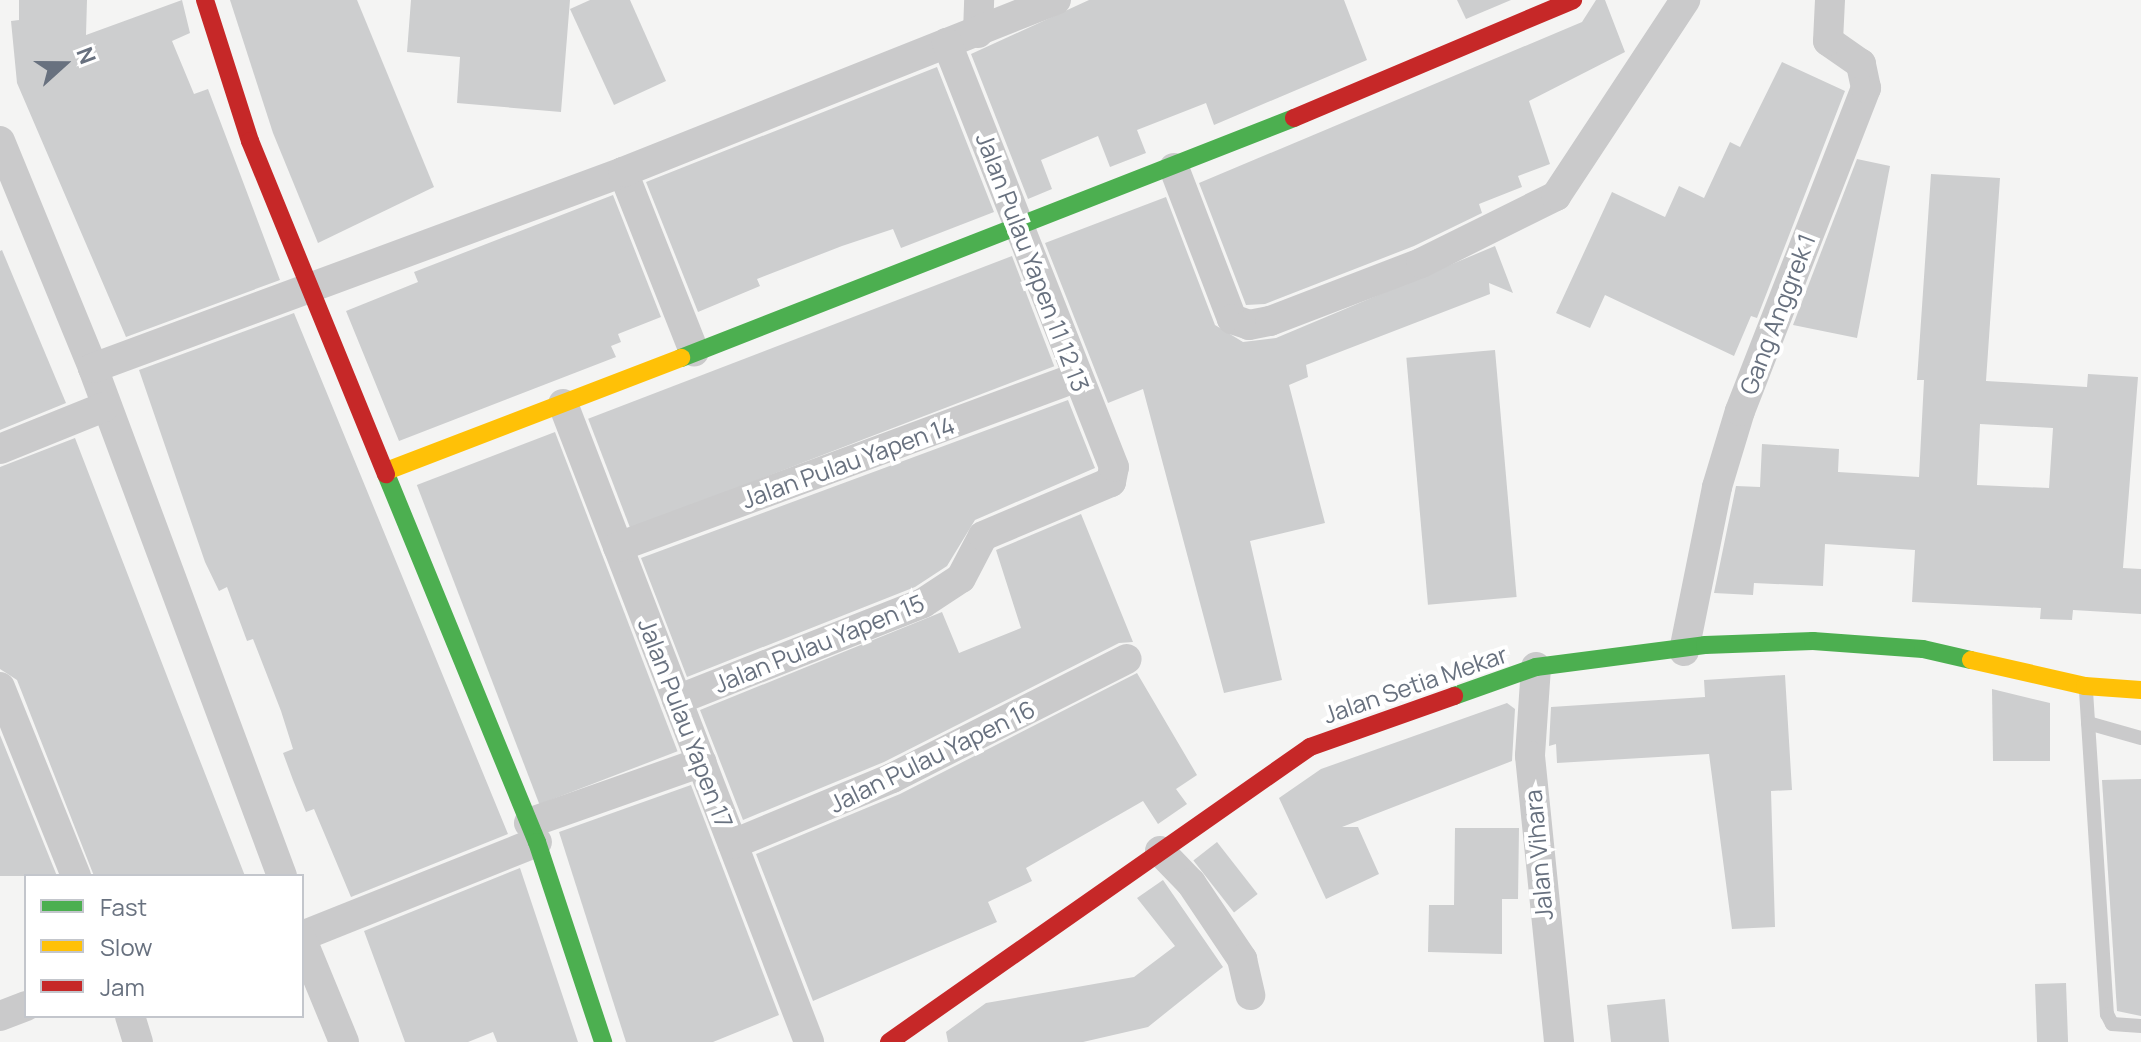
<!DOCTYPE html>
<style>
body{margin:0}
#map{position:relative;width:2141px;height:1042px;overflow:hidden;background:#f4f4f3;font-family:Manrope,sans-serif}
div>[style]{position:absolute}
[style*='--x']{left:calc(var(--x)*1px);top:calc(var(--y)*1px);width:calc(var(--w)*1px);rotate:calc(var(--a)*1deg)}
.building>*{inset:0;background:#cdcecf;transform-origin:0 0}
.lane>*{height:14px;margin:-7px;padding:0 7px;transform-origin:7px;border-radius:7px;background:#cacacb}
.street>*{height:30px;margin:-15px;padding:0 15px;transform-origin:15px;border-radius:15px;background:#cacacb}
.fast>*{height:18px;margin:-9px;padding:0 9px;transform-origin:9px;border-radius:9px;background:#4caf50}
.slow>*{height:18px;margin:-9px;padding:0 9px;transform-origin:9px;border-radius:9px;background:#ffc107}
.jam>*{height:18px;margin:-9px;padding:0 9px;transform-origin:9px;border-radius:9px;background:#c62828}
span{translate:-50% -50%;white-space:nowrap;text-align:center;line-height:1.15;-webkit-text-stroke:8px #fff;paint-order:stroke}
.street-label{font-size:24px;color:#68717f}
.legend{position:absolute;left:24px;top:874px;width:280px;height:144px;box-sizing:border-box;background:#fff;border:2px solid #c3c6cc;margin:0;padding:10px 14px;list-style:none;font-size:24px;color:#68717f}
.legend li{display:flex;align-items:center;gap:16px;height:40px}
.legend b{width:40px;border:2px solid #c3c6cc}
.north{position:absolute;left:24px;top:24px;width:80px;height:80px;-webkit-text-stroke:6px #fff;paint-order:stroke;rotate:69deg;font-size:22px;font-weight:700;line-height:32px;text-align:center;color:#68717f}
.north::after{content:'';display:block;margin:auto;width:28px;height:36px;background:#68717f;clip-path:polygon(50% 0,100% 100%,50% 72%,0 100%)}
</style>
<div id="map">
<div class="building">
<div style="clip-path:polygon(19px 0,87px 0,86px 35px,182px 0,190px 33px,172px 41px,194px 94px,208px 89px,280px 280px,126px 337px,17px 83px,11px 21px,19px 20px)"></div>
<div style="clip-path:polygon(230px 0,357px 0,434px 187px,318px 243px,273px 133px)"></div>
<div style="clip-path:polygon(411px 0,570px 0,561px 112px,457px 103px,460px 57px,407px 52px)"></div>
<div style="clip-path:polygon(590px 0,630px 0,666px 81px,614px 105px,570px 9px)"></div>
<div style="clip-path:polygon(1089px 0,1344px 0,1367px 60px,1214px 125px,1206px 103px,1137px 130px,1146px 153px,1110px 167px,1098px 136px,1041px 160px,1052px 189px,1028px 199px,971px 54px)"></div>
<div style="clip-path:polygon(1457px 0,1511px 0,1466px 19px)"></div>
<div style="clip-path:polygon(1596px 0,1605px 0,1625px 52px,1529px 101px,1550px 164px,1518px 176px,1522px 187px,1479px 204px,1482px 213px,1414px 246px,1265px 304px,1246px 305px,1199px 183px,1582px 22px)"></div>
<div style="clip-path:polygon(1782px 62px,1845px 91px,1757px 318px,1751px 316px,1734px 356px,1605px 295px,1590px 328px,1556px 313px,1612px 192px,1665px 217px,1679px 186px,1704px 198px,1730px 142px,1740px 147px)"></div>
<div style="clip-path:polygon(937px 67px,994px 212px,901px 248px,893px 229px,842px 246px,757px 279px,760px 286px,698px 312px,646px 182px)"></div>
<div style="clip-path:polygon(1857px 159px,1890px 166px,1857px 338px,1793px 325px)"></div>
<div style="clip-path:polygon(evenodd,1931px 174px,2000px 178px,1986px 381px,2087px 387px,2088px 374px,2138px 377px,2123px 568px,2141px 569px,2141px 614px,2073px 610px,2072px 620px,2040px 619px,2041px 608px,1912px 602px,1915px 550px,1825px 544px,1823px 586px,1754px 583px,1753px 595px,1714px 593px,1736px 486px,1760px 487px,1762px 444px,1839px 449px,1838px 472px,1919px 477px,1924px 380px,1917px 380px,1931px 174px,1980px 424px,2053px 428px,2049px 488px,1977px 485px,1980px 424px)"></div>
<div style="clip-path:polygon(613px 195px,661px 317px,618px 334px,621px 342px,611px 346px,616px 357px,399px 441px,346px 311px,418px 282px,414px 272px)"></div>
<div style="clip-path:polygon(1166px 197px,1215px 325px,1243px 342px,1276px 338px,1495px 246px,1513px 293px,1489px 283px,1490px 294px,1306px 365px,1308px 377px,1289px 385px,1325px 523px,1250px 541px,1282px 680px,1224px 693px,1143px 389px,1108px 403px,1045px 243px)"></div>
<div style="clip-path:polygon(2px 250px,66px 403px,0 430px,0 251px)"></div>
<div style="left:1012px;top:256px;width:118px;height:454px;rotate:69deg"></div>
<div style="clip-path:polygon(294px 313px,508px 834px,351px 897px,314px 809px,306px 812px,293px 780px,283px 753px,293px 749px,281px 711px,253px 639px,247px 641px,227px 587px,219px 591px,205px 562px,139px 370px)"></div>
<div style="left:1495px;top:350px;width:248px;height:89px;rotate:85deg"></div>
<div style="clip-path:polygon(1068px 400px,1095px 468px,975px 520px,947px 566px,915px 587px,687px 677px,641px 558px)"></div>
<div style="left:555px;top:432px;width:342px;height:148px;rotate:69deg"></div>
<div style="clip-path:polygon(75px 438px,172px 689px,245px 876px,94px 876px,17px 680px,0 669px,0 467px)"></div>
<div style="clip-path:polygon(1081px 514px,1133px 642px,1119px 643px,884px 762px,743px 820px,700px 710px,942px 612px,959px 653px,1021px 628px,996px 550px)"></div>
<div style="clip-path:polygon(1137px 673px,1197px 775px,1176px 789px,1187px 804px,1158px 824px,1143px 801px,1026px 868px,1032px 881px,988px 902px,997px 922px,813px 1001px,756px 854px,900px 794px)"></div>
<div style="clip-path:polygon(1785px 675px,1792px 790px,1771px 791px,1775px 927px,1732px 929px,1709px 754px,1557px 763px,1556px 744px,1549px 746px,1551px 707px,1705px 697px,1704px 680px)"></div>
<div style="clip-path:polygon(1992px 689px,2050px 703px,2050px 761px,1993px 761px)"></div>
<div style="clip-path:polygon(1507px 703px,1515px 709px,1512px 761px,1342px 827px,1358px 827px,1379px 874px,1326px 899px,1279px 798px,1321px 769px)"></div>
<div style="clip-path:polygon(0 735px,57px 876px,0 876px)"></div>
<div style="clip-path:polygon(2141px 779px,2141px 1016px,2117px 1011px,2102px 780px)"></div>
<div style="clip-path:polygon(691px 785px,779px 1015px,713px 1042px,626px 1042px,559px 832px)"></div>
<div style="clip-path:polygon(1455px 828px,1519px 828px,1518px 899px,1502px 899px,1502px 954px,1428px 952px,1429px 905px,1454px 905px)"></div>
<div style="left:1217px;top:842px;width:66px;height:30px;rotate:52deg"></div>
<div style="clip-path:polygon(520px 868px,578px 1042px,497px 1042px,493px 1032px,468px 1042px,405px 1042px,364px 931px)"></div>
<div style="clip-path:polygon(1163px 880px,1223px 967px,1148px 1027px,1083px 1042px,948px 1042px,946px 1032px,986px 1003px,1134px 977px,1175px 946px,1137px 898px)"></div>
<div style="left:2066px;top:983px;width:59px;height:31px;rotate:88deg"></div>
<div style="clip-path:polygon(1665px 999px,1669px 1042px,1611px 1042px,1607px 1005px)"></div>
</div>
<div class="lane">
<div style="--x:2086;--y:691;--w:324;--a:86.3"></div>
<div style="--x:2107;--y:1014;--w:11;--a:63"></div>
<div style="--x:2112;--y:1024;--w:29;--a:4"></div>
<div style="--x:2088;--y:723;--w:55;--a:15.8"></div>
</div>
<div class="street">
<div style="--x:978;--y:33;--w:33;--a:-88"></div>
<div style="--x:0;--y:141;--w:245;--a:67.7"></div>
<div style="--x:93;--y:368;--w:542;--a:69.59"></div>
<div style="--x:1174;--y:168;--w:162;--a:69"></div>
<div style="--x:1232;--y:319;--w:18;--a:19"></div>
<div style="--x:1249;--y:325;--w:21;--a:-11"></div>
<div style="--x:1270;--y:321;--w:162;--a:-21"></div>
<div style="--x:1421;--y:263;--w:151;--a:-26.4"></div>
<div style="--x:1556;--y:196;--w:235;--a:-56.6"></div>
<div style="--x:623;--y:172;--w:193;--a:68.4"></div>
<div style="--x:93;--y:368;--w:565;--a:-20.29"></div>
<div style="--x:623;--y:172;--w:466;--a:-21.7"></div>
<div style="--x:563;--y:404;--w:684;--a:68.91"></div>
<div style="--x:0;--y:449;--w:112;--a:-22"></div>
<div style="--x:618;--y:547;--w:490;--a:-20.3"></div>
<div style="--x:1684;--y:651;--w:167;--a:-78.6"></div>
<div style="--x:1717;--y:487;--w:79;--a:-73.2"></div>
<div style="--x:1740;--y:411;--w:347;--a:-68.7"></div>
<div style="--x:1866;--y:88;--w:25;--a:-102"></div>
<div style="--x:1861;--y:64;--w:40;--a:-145.1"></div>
<div style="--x:1828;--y:41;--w:41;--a:-87.2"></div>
<div style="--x:1536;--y:667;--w:89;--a:93.9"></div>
<div style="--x:1530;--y:756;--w:287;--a:84.2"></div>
<div style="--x:0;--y:687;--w:204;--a:68.1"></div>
<div style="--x:677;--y:700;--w:264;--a:-21.5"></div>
<div style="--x:923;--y:603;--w:45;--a:-33.3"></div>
<div style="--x:961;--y:578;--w:47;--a:-62.4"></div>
<div style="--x:983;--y:536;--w:139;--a:-22.9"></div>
<div style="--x:1111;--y:482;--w:15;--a:-79"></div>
<div style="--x:1114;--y:467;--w:456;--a:-111.5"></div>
<div style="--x:529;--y:823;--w:183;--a:-19.4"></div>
<div style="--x:733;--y:844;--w:172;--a:-22.5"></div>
<div style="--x:892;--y:778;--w:263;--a:-26.9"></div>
<div style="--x:1160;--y:851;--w:45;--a:45.9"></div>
<div style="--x:1191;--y:883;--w:92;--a:56.1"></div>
<div style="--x:1242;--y:959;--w:37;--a:77"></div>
<div style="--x:302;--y:936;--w:253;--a:-21.8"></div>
<div style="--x:302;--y:940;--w:110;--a:67.6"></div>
<div style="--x:0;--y:1016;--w:28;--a:-21"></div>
<div style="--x:130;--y:1016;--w:27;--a:73"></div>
</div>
<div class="fast">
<div style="--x:681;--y:358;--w:658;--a:-21.38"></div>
<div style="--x:386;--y:474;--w:398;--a:67.7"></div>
<div style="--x:537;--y:842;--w:211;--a:71.7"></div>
<div style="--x:1454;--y:696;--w:87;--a:-19.5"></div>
<div style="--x:1536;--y:667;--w:170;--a:-7.4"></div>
<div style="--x:1705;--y:645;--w:108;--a:-2.1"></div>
<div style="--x:1813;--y:641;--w:110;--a:4.2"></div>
<div style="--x:1923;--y:649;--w:49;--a:12.9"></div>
</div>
<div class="slow">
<div style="--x:389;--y:470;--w:313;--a:-21"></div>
<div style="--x:1971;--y:660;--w:117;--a:12.8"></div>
<div style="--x:2085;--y:686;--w:56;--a:4.1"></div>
</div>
<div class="jam">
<div style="--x:205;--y:0;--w:148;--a:72.3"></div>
<div style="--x:250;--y:141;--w:360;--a:67.8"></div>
<div style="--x:1294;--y:118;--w:303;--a:-22.9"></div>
<div style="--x:889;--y:1042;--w:514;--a:-35.02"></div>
<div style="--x:1310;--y:747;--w:153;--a:-19.5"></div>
</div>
<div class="street-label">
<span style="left:1033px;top:262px;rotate:69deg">Jalan Pulau Yapen 11 12 13</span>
<span style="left:1777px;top:314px;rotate:-69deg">Gang Anggrek 1</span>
<span style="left:848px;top:462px;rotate:-20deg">Jalan Pulau Yapen 14</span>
<span style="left:819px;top:643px;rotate:-22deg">Jalan Pulau Yapen 15</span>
<span style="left:1415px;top:684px;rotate:-19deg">Jalan Setia Mekar</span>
<span style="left:686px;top:723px;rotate:69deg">Jalan Pulau Yapen 17</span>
<span style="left:932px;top:756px;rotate:-26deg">Jalan Pulau Yapen 16</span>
<span style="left:1538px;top:855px;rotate:-95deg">Jalan Vihara</span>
</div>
<ul class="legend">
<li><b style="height:10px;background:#4caf50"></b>Fast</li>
<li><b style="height:10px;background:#ffc107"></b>Slow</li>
<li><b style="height:10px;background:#c62828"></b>Jam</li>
</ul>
<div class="north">N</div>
</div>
